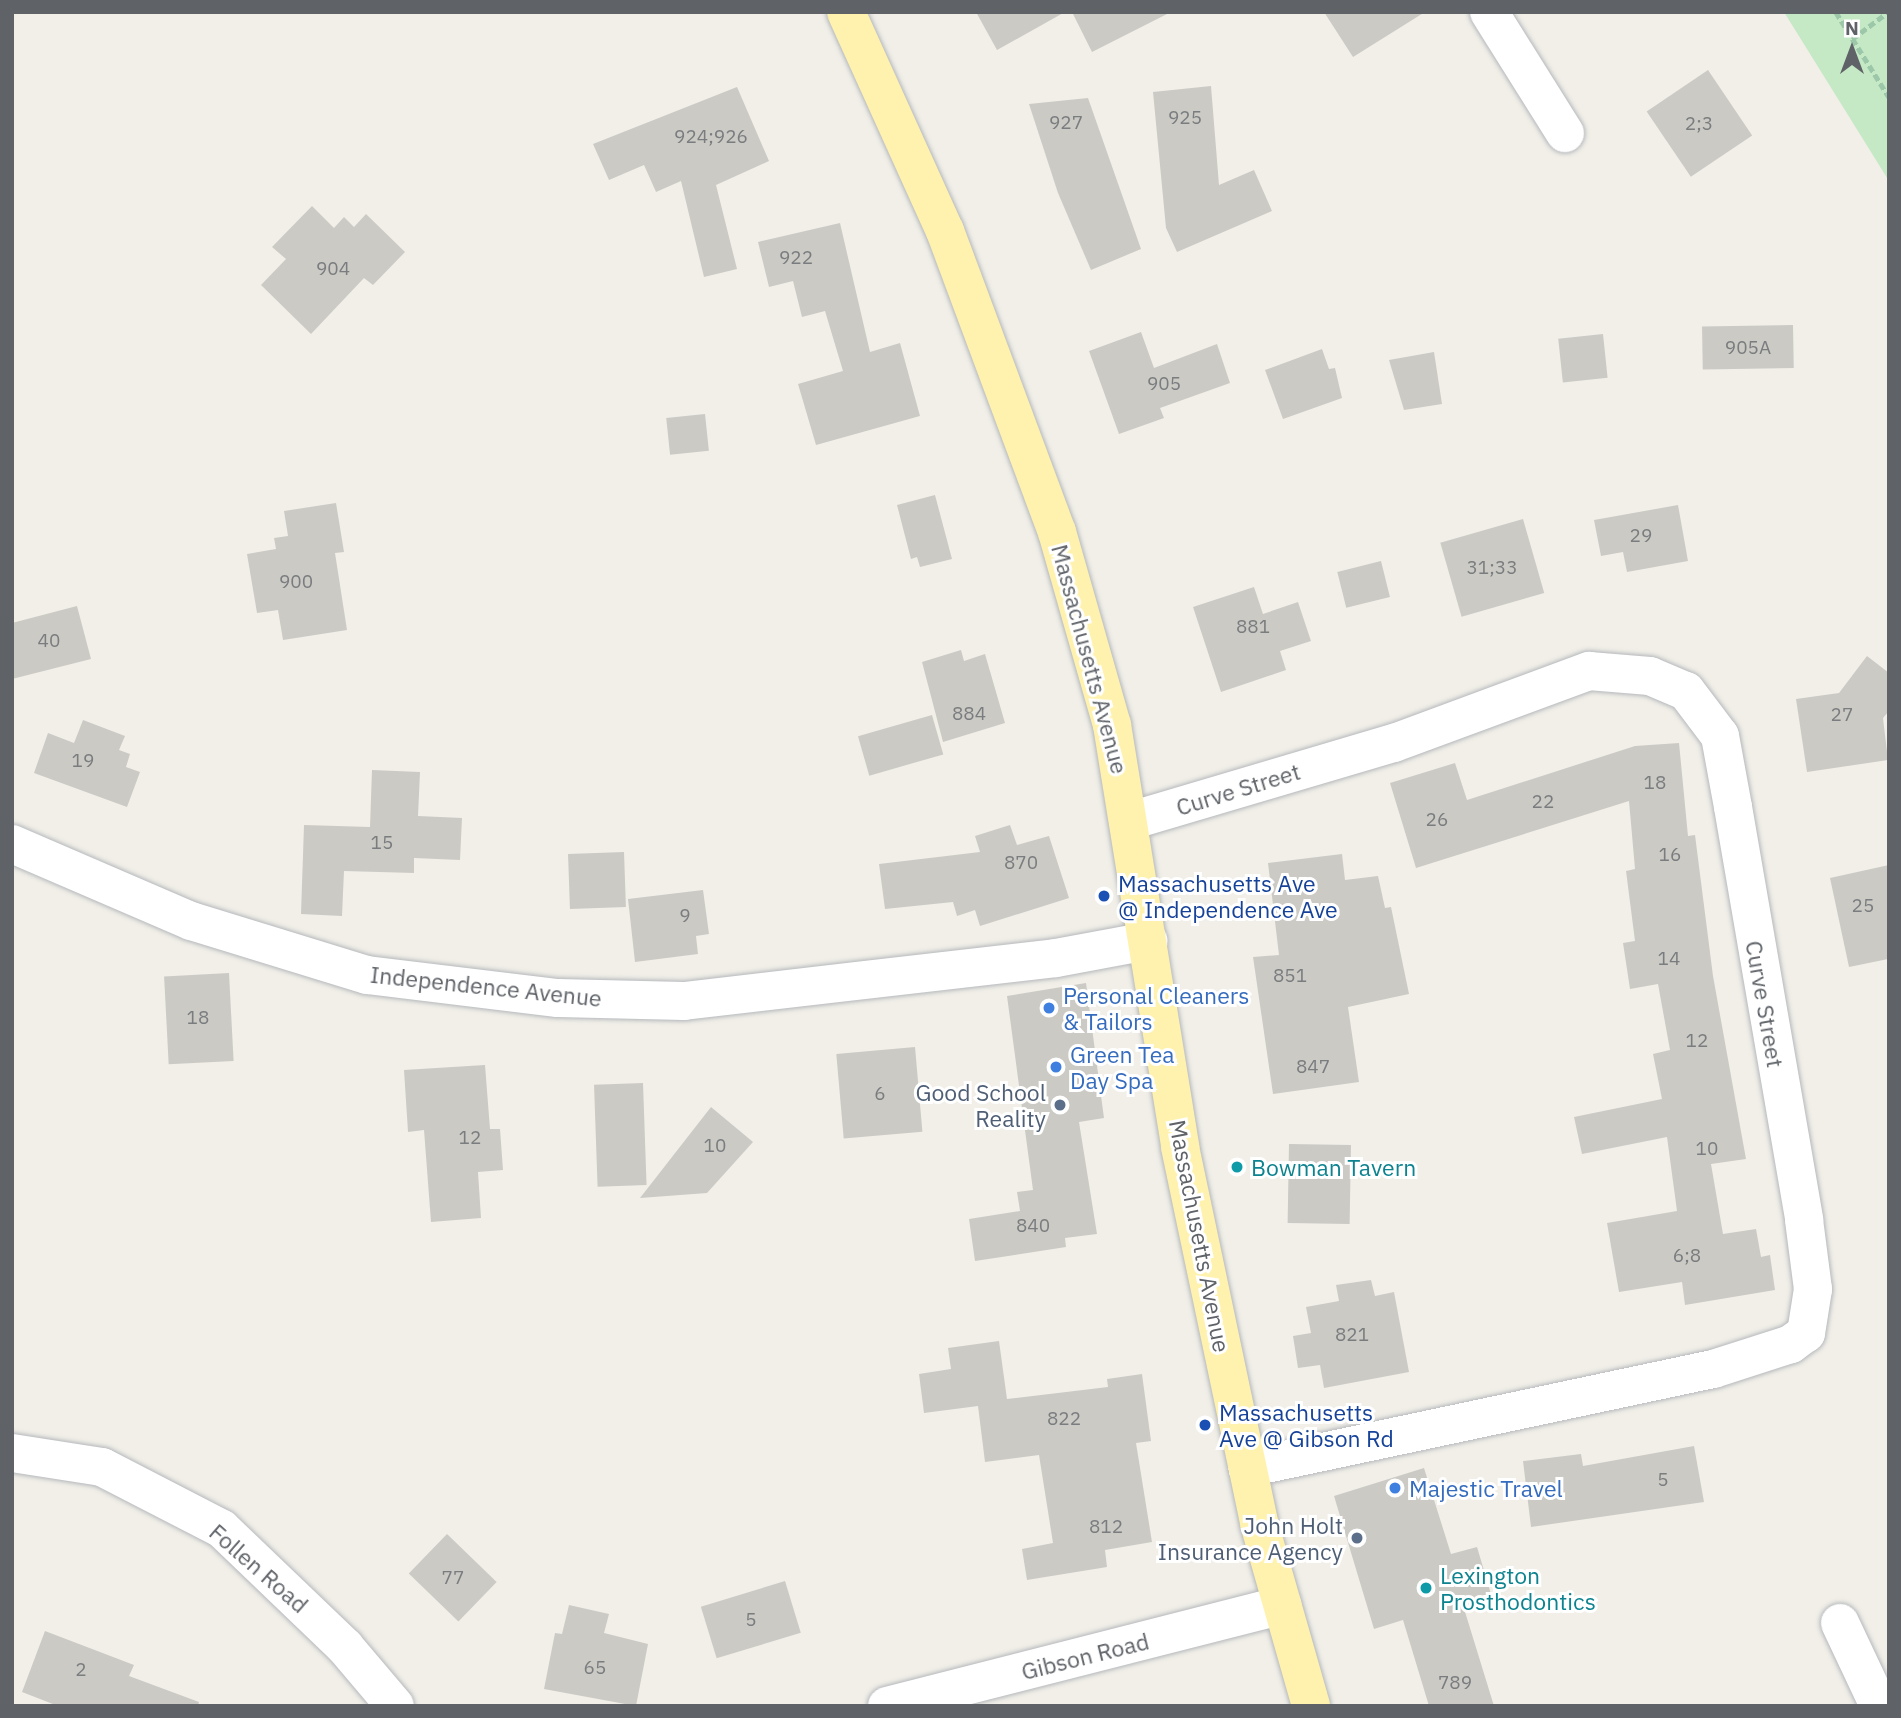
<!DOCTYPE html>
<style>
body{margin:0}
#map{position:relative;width:1901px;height:1718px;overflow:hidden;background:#f1efe8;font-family:"IBM Plex Sans",sans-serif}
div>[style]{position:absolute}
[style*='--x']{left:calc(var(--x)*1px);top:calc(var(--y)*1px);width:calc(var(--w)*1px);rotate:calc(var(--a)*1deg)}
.green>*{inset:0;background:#c5e8c5}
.building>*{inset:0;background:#cccac5;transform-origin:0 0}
.path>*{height:4.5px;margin-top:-2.25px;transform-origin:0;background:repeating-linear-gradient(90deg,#9cc7a9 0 7px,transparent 0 10.5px)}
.roads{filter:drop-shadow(0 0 2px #b5b8bc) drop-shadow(0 0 2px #b5b8bc)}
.minor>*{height:38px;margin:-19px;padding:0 19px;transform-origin:19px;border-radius:19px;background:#fff}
.primary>*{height:38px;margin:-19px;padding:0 19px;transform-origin:19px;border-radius:19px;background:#fff2af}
.dots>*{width:19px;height:19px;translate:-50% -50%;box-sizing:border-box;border:4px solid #fff;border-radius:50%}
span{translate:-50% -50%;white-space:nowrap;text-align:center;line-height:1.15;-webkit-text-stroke:6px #fff;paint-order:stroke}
.number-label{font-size:19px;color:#7a7d7f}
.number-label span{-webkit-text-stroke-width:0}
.street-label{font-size:23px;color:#5f6368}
.transit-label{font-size:23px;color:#164399}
.left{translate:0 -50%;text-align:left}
.shop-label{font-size:23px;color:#366cbe}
.service-label{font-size:23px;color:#4e5e75}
.right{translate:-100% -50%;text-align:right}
.culture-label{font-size:23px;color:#0d838f}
.frame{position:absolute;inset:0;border:14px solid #5f6368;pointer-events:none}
.north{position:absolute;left:1817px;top:14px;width:70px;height:70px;-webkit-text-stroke:5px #fff;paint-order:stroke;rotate:0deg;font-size:19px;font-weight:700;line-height:28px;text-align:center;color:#5f6368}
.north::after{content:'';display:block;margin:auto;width:24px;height:32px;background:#5f6368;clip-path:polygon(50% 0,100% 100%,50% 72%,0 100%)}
</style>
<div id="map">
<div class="green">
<div style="clip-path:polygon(1784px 12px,1889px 12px,1889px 181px)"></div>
</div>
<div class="building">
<div style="clip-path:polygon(976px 12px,1065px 12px,997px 50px)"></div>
<div style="clip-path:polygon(1072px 12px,1171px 12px,1092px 52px)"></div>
<div style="clip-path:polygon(1324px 12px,1425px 12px,1353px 57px)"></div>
<div style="left:1708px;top:70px;width:79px;height:74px;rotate:56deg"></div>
<div style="clip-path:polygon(1211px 86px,1219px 185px,1254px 170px,1272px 211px,1177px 252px,1166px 228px,1153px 92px)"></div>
<div style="clip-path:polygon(737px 87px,769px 161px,716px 185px,737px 269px,704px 277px,681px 181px,656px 192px,644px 165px,609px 180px,593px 144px)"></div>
<div style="clip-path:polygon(1088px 98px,1141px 249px,1091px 270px,1058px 193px,1029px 104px)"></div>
<div style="clip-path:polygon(312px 206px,334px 228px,344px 217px,354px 227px,366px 214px,405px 252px,373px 285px,364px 278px,311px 334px,261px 285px,286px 259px,272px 247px)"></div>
<div style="clip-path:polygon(840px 223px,870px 352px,900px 343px,920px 416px,816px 445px,798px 384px,843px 371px,825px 311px,802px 317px,793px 281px,769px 287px,758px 242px)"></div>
<div style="left:1793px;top:325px;width:43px;height:91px;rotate:89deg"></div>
<div style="clip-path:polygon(1141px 332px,1154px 368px,1217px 344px,1230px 383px,1160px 408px,1164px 418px,1119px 434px,1089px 351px)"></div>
<div style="left:1603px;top:334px;width:44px;height:45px;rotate:84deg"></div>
<div style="clip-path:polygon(1322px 349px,1329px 369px,1335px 368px,1342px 398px,1283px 419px,1265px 370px)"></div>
<div style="clip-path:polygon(1434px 352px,1442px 404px,1404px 410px,1389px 360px)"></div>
<div style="left:705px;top:414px;width:37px;height:39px;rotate:84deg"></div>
<div style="clip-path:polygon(935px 495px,952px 559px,920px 567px,917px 557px,911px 559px,897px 505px)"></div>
<div style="clip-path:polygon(336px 503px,344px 552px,335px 553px,347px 630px,283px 640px,278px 610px,257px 613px,247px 554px,276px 549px,274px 538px,288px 536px,284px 511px)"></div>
<div style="clip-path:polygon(1678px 505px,1688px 561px,1627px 572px,1623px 552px,1601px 556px,1594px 520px)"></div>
<div style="left:1523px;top:519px;width:77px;height:86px;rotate:74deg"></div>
<div style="left:1381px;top:561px;width:37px;height:45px;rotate:76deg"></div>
<div style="clip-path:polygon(1254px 587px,1263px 614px,1298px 602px,1311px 641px,1280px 651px,1286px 670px,1221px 692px,1193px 607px)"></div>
<div style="clip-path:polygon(77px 606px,91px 659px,12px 679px,12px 623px)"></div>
<div style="clip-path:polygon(961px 650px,964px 661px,985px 654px,1005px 723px,943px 742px,922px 662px)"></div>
<div style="clip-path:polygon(1867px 656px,1889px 673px,1889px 711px,1883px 718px,1888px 760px,1807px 772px,1796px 699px,1839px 693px)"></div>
<div style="left:932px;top:715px;width:41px;height:77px;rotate:74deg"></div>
<div style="clip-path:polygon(83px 720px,125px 736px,119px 750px,130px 754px,126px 767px,140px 772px,127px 807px,34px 773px,48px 733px,74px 743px)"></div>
<div style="clip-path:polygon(1679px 743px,1688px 836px,1695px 835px,1713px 976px,1746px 1159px,1711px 1164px,1723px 1234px,1756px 1229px,1761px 1257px,1770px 1255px,1775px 1290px,1685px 1305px,1682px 1282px,1619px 1292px,1607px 1223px,1677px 1211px,1667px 1137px,1582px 1154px,1574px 1117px,1662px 1099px,1653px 1054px,1670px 1050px,1658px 984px,1630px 989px,1623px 943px,1635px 941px,1626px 871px,1635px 869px,1629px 801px,1416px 868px,1390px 783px,1455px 763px,1467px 800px,1635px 746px)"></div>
<div style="clip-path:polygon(372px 770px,420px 772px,418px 816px,462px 818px,460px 860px,414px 858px,414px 873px,344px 871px,342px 916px,301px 914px,304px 825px,370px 827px)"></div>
<div style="clip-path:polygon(1010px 825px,1017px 845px,1049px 836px,1069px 898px,980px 926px,975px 910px,957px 916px,953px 902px,885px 909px,879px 864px,980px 852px,975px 836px)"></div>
<div style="left:624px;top:852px;width:55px;height:56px;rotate:88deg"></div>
<div style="clip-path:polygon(1342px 854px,1345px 880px,1378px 876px,1385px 908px,1391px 907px,1409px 994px,1348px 1007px,1359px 1082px,1273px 1094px,1253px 957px,1279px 955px,1268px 863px)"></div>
<div style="clip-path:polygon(1889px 865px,1888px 959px,1849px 967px,1830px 878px)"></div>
<div style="clip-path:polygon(703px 890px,709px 934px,696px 936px,698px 954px,635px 962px,628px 899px)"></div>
<div style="left:229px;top:973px;width:88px;height:65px;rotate:87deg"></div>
<div style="clip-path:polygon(1086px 983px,1104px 1118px,1079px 1122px,1097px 1234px,1065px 1238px,1066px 1247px,975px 1261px,969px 1219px,1020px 1211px,1017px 1192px,1033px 1190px,1007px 996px)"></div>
<div style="left:915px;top:1047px;width:85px;height:79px;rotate:85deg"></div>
<div style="clip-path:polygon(485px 1065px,490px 1129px,500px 1129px,503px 1170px,478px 1172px,481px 1218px,431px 1222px,424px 1130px,408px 1132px,404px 1070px)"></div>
<div style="left:643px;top:1083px;width:102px;height:49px;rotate:88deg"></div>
<div style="clip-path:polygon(711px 1107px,753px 1142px,707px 1193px,640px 1198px)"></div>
<div style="left:1289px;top:1144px;width:62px;height:79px;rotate:1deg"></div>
<div style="clip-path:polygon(1371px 1280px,1375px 1296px,1394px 1292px,1409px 1372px,1324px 1388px,1320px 1365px,1298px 1368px,1293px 1336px,1311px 1333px,1306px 1307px,1339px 1301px,1336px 1285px)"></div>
<div style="clip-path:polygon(999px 1341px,1007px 1399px,1108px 1387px,1107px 1379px,1142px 1374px,1151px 1441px,1136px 1443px,1152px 1542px,1105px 1550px,1107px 1567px,1027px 1580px,1022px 1549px,1053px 1543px,1039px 1455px,985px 1462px,978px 1406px,924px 1413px,919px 1374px,951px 1369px,948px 1348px)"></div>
<div style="clip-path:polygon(1694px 1446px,1704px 1502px,1531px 1527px,1523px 1461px,1581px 1454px,1583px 1466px)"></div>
<div style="clip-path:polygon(1424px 1468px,1451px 1554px,1477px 1547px,1491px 1594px,1462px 1602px,1494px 1706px,1429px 1706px,1403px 1620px,1374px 1629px,1334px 1496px)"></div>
<div style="left:447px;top:1534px;width:69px;height:55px;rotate:44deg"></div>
<div style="left:785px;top:1581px;width:54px;height:88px;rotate:73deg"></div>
<div style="clip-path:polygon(569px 1605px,609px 1614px,604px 1633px,648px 1644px,636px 1706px,544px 1689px,555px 1633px,562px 1634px)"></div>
<div style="clip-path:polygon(45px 1631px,134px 1665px,129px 1676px,199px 1702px,198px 1706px,58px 1706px,22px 1692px)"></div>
</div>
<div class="path">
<div style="--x:1836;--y:12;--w:100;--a:58.1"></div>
<div style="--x:1852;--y:39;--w:45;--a:-36.9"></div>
</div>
<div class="roads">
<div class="minor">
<div style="--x:1489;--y:12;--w:143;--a:57.9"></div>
<div style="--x:1130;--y:821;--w:275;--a:-16.5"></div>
<div style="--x:1394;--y:743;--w:208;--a:-20.3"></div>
<div style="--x:1589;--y:671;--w:61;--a:4.7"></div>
<div style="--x:1650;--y:676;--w:39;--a:23"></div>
<div style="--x:1686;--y:691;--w:56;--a:52.9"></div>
<div style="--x:1720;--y:736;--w:72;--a:79.6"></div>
<div style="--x:1733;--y:807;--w:419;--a:80.2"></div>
<div style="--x:1804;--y:1220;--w:70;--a:82.6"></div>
<div style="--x:1813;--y:1289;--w:45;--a:99"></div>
<div style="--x:1806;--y:1333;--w:19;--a:144"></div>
<div style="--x:1791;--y:1344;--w:82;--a:162.2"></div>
<div style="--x:1713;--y:1369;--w:476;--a:168"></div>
<div style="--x:12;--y:844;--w:195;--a:23.3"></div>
<div style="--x:191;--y:921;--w:184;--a:17.1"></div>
<div style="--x:367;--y:975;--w:192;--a:6.9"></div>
<div style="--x:558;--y:998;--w:126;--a:1.4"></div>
<div style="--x:684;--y:1001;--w:374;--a:-6.6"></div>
<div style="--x:1056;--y:958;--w:94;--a:-10.5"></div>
<div style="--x:12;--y:1453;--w:91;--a:8.8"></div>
<div style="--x:102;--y:1467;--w:135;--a:27.3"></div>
<div style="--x:222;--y:1529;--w:170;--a:43.8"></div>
<div style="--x:345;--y:1647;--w:77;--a:49.7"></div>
<div style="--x:1840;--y:1623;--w:92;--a:64.8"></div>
<div style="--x:887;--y:1706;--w:408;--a:-14.3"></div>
</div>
<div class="primary">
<div style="--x:846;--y:12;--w:240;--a:65.7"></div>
<div style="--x:945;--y:231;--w:321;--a:69.6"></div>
<div style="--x:1057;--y:532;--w:201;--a:74.1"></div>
<div style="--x:1112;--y:725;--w:427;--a:80.8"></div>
<div style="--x:1180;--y:1147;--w:384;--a:78.1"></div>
<div style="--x:1259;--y:1523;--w:190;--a:74.1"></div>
</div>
</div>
<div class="dots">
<div style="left:1104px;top:896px;background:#1a4fb4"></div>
<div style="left:1049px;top:1008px;background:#3f7fe0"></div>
<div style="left:1056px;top:1067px;background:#3f7fe0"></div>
<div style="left:1060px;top:1105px;background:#5c6f8a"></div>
<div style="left:1237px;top:1167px;background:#0f9aa8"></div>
<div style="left:1205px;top:1425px;background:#1a4fb4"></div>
<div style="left:1395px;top:1488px;background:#3f7fe0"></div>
<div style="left:1357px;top:1538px;background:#5c6f8a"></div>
<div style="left:1426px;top:1588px;background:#0f9aa8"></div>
</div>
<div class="number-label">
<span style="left:1185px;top:118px">925</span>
<span style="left:1066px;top:123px">927</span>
<span style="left:1699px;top:124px">2;3</span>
<span style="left:711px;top:137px">924;926</span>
<span style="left:796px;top:258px">922</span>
<span style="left:333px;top:269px">904</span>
<span style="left:1748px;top:348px">905A</span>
<span style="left:1164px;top:384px">905</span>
<span style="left:1641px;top:536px">29</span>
<span style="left:1492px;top:568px">31;33</span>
<span style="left:296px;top:582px">900</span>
<span style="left:1253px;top:627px">881</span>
<span style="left:49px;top:641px">40</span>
<span style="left:969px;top:714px">884</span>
<span style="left:1842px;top:715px">27</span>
<span style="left:83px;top:761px">19</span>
<span style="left:1655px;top:783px">18</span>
<span style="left:1543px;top:802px">22</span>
<span style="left:1437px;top:820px">26</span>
<span style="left:382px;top:843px">15</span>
<span style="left:1670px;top:855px">16</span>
<span style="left:1021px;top:863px">870</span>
<span style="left:1863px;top:906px">25</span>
<span style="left:685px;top:916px">9</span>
<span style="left:1669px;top:959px">14</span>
<span style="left:1290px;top:976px">851</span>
<span style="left:198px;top:1018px">18</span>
<span style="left:1697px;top:1041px">12</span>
<span style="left:1313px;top:1067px">847</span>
<span style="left:880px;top:1094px">6</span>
<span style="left:470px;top:1138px">12</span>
<span style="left:715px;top:1146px">10</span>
<span style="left:1707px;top:1149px">10</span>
<span style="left:1033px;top:1226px">840</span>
<span style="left:1687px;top:1256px">6;8</span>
<span style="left:1352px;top:1335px">821</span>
<span style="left:1064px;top:1419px">822</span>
<span style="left:1663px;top:1480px">5</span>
<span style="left:1106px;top:1527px">812</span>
<span style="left:453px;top:1578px">77</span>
<span style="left:751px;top:1620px">5</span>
<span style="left:595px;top:1668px">65</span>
<span style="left:81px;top:1670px">2</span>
<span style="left:1455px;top:1683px">789</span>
</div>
<div class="street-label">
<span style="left:1090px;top:659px;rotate:75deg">Massachusetts Avenue</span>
<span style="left:1238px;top:789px;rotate:-17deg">Curve Street</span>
<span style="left:486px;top:986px;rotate:6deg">Independence Avenue</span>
<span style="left:1765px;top:1004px;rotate:80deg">Curve Street</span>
<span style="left:1200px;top:1236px;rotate:79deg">Massachusetts Avenue</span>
<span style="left:259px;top:1568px;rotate:41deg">Follen Road</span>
<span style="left:1085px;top:1656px;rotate:-14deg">Gibson Road</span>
</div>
<div class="transit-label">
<span class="left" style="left:1118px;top:896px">Massachusetts Ave<br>@ Independence Ave</span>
<span class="left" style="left:1219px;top:1425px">Massachusetts<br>Ave @ Gibson Rd</span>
</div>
<div class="shop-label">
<span class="left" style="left:1063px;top:1008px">Personal Cleaners<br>&amp; Tailors</span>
<span class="left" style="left:1070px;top:1067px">Green Tea<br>Day Spa</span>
<span class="left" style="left:1409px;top:1488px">Majestic Travel</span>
</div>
<div class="service-label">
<span class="right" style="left:1046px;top:1105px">Good School<br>Reality</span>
<span class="right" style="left:1343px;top:1538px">John Holt<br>Insurance Agency</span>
</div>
<div class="culture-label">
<span class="left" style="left:1251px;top:1167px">Bowman Tavern</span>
<span class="left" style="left:1440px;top:1588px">Lexington<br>Prosthodontics</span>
</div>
<div class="frame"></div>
<div class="north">N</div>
</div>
